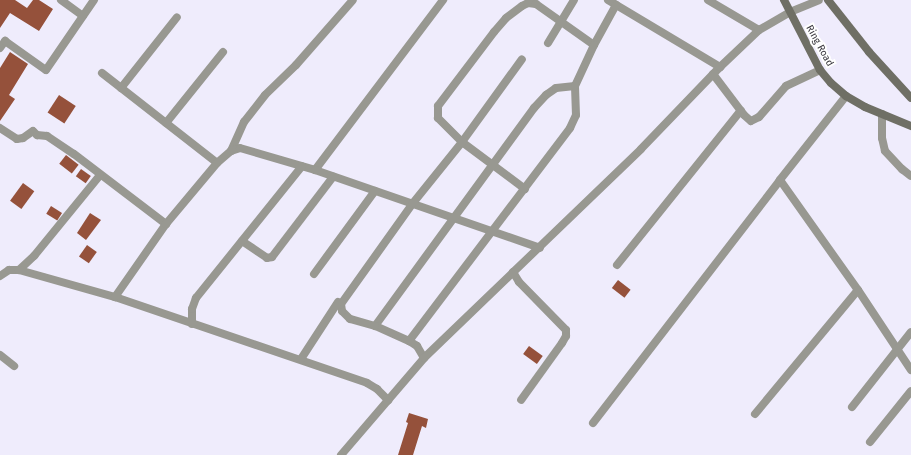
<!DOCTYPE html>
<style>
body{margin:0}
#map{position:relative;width:911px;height:455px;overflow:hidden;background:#efecfc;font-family:"Fira Sans",sans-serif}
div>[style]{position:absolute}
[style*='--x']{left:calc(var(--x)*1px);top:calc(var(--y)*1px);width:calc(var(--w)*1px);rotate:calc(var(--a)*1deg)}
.building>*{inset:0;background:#95513b;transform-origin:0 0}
.minor>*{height:8px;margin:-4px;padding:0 4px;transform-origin:4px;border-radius:4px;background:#989891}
.secondary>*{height:8px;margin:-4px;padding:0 4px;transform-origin:4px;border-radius:4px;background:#6f6f65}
span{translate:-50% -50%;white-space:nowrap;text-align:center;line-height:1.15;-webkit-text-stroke:4px #fff;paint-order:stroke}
.street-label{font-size:10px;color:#38363d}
</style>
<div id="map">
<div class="building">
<div style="clip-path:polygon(0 0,15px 0,27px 8px,33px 0,39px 0,53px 9px,39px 31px,10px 13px,0 28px)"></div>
<div style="clip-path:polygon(10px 52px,28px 64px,9px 95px,15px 99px,0 121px,0 68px)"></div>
<div style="left:59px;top:95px;width:20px;height:21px;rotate:33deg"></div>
<div style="left:66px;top:155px;width:16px;height:11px;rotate:38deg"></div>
<div style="left:81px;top:169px;width:12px;height:9px;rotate:35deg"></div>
<div style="left:23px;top:183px;width:14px;height:22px;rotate:36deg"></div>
<div style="left:51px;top:206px;width:13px;height:9px;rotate:32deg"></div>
<div style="clip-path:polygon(90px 213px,101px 220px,86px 240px,77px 233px)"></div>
<div style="left:87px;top:245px;width:12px;height:14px;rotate:35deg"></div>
<div style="left:618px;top:280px;width:16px;height:10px;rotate:38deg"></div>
<div style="left:529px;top:346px;width:17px;height:10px;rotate:36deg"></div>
<div style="clip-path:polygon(409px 413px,428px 419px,426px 428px,422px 426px,413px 455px,398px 455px,408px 423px,406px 422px)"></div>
</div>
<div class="minor">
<div style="--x:61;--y:0;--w:27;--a:36"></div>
<div style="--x:608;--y:0;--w:131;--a:30.9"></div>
<div style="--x:708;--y:0;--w:59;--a:30.5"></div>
<div style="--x:548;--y:43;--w:50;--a:-58.8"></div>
<div style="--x:0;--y:48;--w:9;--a:-54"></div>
<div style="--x:5;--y:41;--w:50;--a:35.3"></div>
<div style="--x:46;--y:70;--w:85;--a:-55.6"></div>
<div style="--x:102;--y:73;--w:146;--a:38"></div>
<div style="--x:713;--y:74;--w:51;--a:52.9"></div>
<div style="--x:744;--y:115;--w:9;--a:41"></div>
<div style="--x:751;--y:121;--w:9;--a:-27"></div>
<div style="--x:759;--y:117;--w:41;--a:-48.9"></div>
<div style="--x:786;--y:86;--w:38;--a:-25"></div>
<div style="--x:121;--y:88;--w:90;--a:-51.7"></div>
<div style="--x:846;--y:96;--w:107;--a:128.2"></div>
<div style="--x:780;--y:180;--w:135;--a:54.7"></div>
<div style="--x:858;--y:290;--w:96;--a:56.5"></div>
<div style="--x:882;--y:114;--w:24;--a:90"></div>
<div style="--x:882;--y:138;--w:13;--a:77"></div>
<div style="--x:885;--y:151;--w:25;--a:47"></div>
<div style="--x:902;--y:169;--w:11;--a:38"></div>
<div style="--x:166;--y:123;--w:91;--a:-51.2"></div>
<div style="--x:0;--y:128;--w:20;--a:33"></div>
<div style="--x:17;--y:139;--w:6;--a:-9"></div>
<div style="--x:23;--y:138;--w:12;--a:-35"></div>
<div style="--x:33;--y:131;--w:6;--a:45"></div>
<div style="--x:37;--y:135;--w:10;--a:6"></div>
<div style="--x:47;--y:136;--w:32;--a:34"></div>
<div style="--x:74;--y:154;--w:116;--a:37.3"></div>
<div style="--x:231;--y:151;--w:32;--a:-66"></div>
<div style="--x:244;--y:122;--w:34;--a:-52"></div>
<div style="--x:265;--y:95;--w:43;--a:-44.1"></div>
<div style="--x:296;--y:65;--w:86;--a:-48.8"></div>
<div style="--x:315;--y:170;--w:213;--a:-53"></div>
<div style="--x:525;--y:189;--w:79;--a:-143.3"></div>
<div style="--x:462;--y:142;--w:34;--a:-135"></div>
<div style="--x:438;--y:118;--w:12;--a:-90"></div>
<div style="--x:438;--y:106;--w:93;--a:-52.9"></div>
<div style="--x:494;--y:32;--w:18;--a:-49"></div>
<div style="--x:506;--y:18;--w:20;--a:-37"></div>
<div style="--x:522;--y:6;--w:7;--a:-27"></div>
<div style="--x:528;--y:3;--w:8;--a:7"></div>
<div style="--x:536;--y:4;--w:71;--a:35.3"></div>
<div style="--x:594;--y:45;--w:46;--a:-61.2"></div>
<div style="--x:242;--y:241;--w:30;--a:34"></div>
<div style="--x:267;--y:258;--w:5;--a:-11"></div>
<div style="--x:272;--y:257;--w:101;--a:-52.7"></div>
<div style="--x:617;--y:265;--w:198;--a:-51.3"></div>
<div style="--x:19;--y:270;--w:21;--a:-43"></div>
<div style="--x:34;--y:256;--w:104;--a:-50.8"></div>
<div style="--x:513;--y:272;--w:12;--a:59"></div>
<div style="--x:519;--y:282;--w:67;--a:45.6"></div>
<div style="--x:566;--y:330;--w:6;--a:90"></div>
<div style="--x:566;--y:336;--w:8;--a:120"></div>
<div style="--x:562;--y:343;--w:70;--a:125.7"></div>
<div style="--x:314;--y:274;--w:103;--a:-53.7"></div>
<div style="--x:0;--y:276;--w:11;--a:-34"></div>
<div style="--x:9;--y:270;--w:10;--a:0"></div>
<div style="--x:19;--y:270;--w:100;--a:15.7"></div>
<div style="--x:115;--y:297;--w:266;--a:18.8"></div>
<div style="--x:367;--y:383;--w:12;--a:31"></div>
<div style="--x:377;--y:389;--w:16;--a:45"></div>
<div style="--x:115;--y:297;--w:89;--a:-55.1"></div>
<div style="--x:166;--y:224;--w:80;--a:-50.1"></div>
<div style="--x:217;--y:163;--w:18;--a:-41"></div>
<div style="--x:231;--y:151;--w:9;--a:-18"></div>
<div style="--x:240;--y:148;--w:78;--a:16.3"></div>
<div style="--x:315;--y:170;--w:238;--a:19.1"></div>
<div style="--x:192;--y:324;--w:15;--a:-90"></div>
<div style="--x:192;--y:309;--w:12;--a:-70"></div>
<div style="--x:196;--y:298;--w:169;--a:-51.2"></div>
<div style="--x:375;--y:326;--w:270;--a:-53.9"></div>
<div style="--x:534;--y:108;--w:18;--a:-47"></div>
<div style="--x:546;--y:95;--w:12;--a:-35"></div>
<div style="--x:556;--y:88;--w:19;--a:-6"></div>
<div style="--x:409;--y:341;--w:267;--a:-52.9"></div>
<div style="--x:570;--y:128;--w:14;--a:-65"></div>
<div style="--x:576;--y:115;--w:29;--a:-92"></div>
<div style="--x:575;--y:86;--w:45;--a:-65.1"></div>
<div style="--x:0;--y:355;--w:18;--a:38"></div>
<div style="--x:424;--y:358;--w:14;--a:-120"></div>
<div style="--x:417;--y:346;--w:9;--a:-148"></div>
<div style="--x:409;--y:341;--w:37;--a:-156"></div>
<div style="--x:375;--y:326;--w:26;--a:-164"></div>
<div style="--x:350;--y:319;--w:11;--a:-135"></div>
<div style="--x:342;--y:311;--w:7;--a:-98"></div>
<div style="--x:341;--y:304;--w:124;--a:-54.5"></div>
<div style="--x:413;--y:203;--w:78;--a:-51.2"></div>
<div style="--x:462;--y:142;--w:102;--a:-54.1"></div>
<div style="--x:301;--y:359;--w:68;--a:-57"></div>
<div style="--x:852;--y:407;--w:95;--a:-51.8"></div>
<div style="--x:755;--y:414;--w:161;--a:-50.3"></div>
<div style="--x:593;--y:423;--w:307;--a:-52.4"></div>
<div style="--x:870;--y:442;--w:65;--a:-51.2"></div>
<div style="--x:341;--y:455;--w:128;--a:-49.4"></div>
<div style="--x:424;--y:358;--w:301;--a:-43.9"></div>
<div style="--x:641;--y:149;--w:114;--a:-46.1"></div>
<div style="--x:720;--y:67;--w:54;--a:-43.5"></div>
<div style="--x:759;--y:30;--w:36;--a:-30"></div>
<div style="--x:790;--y:12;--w:31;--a:-22"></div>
</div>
<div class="secondary">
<div style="--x:784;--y:0;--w:79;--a:62.8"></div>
<div style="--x:820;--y:70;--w:17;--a:50"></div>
<div style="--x:831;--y:83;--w:20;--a:41"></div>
<div style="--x:846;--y:96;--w:22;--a:30"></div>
<div style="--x:865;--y:107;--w:50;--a:22.4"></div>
<div style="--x:828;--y:0;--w:66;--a:51.7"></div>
<div style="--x:869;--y:52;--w:62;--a:47.6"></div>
</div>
<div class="street-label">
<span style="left:819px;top:46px;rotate:61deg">Ring Road</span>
</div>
</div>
